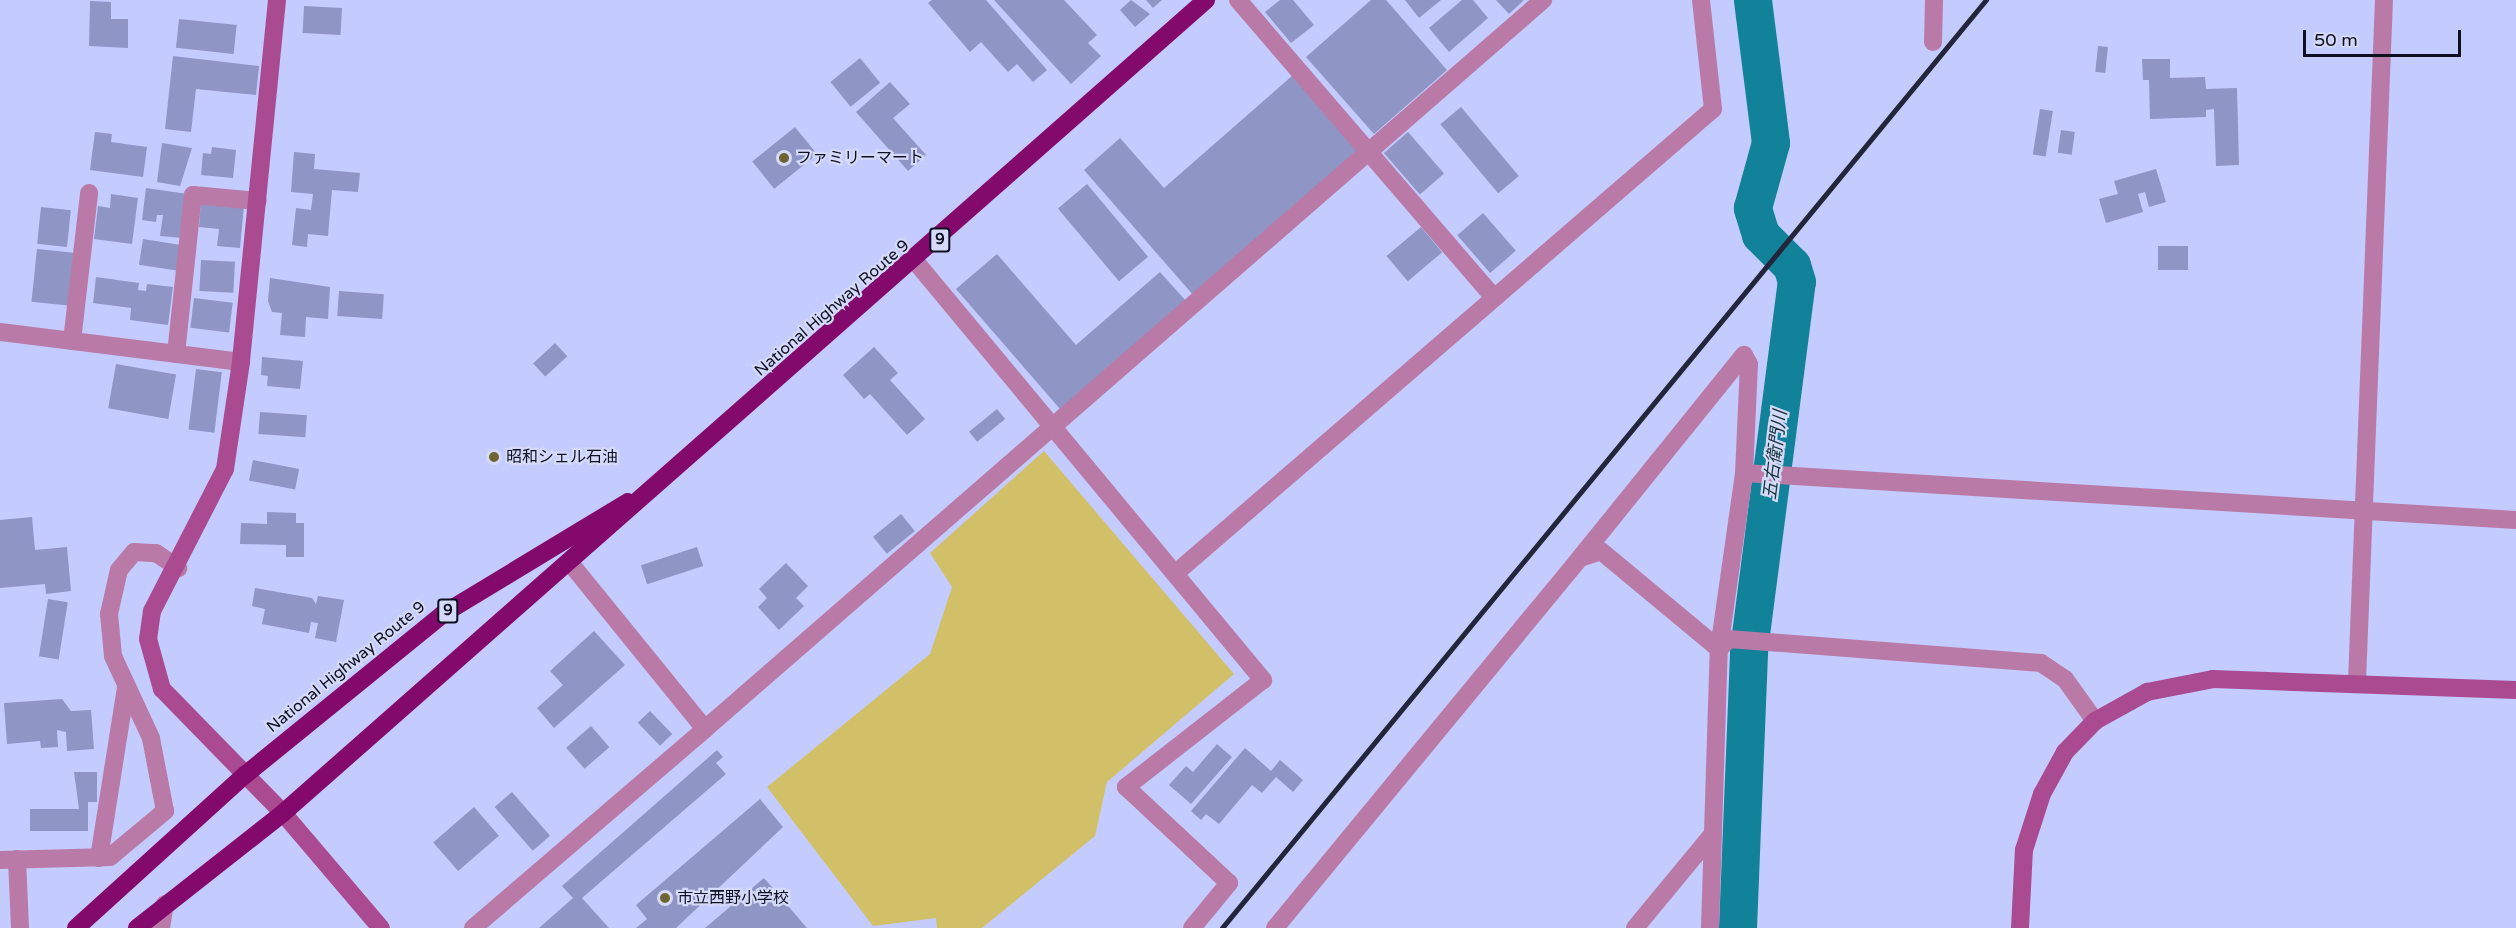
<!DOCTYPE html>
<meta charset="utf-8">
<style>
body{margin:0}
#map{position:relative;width:2516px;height:928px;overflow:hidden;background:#c4cbfe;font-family:"Varela Round","Noto Sans JP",sans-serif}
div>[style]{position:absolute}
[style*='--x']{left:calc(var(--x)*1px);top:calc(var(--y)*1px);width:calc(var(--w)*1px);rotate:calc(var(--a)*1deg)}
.green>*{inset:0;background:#d2c069}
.river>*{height:38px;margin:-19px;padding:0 19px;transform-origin:19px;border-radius:19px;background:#12819a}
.building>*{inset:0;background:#8f95c5;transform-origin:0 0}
.street>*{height:18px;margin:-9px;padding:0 9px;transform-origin:9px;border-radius:9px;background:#ba7aa7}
.secondary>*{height:18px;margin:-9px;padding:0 9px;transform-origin:9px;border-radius:9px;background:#aa4b92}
.highway>*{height:18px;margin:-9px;padding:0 9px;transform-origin:9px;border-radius:9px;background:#84096d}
.rail>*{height:4.5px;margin:-2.25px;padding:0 2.25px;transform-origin:2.25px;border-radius:2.25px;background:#23253a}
.dots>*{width:16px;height:16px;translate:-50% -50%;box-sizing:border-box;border:3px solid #d5daf9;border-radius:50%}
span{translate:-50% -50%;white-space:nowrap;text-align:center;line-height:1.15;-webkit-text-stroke:4.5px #d5daf9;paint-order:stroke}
.shield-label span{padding:2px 4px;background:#d5daf9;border:2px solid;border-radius:4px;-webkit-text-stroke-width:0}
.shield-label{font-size:15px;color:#0e1021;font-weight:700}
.poi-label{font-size:16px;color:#0e1021}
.left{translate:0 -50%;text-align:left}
.street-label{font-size:16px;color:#0e1021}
.water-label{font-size:18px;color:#16343c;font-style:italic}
.scale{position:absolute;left:2303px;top:30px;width:158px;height:27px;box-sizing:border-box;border:3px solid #0e1021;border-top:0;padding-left:8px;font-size:18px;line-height:21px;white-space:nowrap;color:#0e1021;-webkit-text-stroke:4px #d5daf9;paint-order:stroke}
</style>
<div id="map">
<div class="green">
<div style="clip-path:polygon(1044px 451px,1234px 674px,1107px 782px,1095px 836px,982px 928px,937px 928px,936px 918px,873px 926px,767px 787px,930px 654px,952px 587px,930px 553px)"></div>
</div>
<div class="river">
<div style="--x:1738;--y:928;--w:278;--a:-87.7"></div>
<div style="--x:1749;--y:650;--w:371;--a:-82.6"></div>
<div style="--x:1797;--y:282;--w:17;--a:-107"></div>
<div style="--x:1792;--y:266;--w:44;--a:-135"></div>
<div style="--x:1761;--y:235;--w:28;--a:-107"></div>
<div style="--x:1753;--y:208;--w:67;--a:-74.5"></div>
<div style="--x:1771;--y:143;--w:144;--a:-97.2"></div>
</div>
<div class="building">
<div style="clip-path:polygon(932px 0,986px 0,1047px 70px,1033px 82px,1017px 64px,1008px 72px,981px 42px,970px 52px,928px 3px)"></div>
<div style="clip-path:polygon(994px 0,1064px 0,1097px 35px,1088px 43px,1101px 56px,1071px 84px)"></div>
<div style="clip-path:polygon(1131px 0,1150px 14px,1135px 27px,1120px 10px)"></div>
<div style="clip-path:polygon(1146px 0,1162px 0,1153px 8px)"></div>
<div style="clip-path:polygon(1280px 0,1293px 0,1314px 25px,1291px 43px,1265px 12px)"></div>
<div style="clip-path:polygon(1371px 0,1386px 0,1447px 70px,1374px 134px,1306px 57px)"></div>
<div style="clip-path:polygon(1405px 0,1441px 0,1419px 18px)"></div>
<div style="clip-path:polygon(1462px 0,1473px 0,1488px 18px,1449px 52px,1429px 28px)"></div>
<div style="clip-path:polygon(1496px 0,1524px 0,1509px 14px)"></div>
<div style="clip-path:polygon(90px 1px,111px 2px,111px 19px,128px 19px,128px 48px,89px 46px)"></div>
<div style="left:304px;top:6px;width:38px;height:27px;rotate:3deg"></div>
<div style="left:179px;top:19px;width:58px;height:29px;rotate:6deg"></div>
<div style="left:2098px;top:46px;width:10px;height:26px;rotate:6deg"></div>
<div style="clip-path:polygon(173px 56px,259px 66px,256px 95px,196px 89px,191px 132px,165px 129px)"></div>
<div style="left:860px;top:58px;width:32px;height:38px;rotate:51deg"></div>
<div style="clip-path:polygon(2142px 59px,2170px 59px,2170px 78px,2205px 77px,2206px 89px,2237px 88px,2239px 165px,2216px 166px,2214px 109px,2206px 110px,2206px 117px,2150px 119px,2149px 80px,2143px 80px)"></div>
<div style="clip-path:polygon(1293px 75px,1360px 152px,1194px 296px,1084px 170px,1120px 138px,1164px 188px)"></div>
<div style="clip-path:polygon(890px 82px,910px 104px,893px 118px,926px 155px,908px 171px,856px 112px)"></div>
<div style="left:1461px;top:107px;width:90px;height:27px;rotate:50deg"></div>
<div style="left:2040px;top:109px;width:13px;height:46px;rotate:9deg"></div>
<div style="left:795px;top:127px;width:35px;height:55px;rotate:51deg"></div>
<div style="left:2061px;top:130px;width:14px;height:23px;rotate:8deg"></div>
<div style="clip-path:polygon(95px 132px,112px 134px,111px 142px,147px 147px,143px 177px,90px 170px)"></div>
<div style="left:1408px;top:132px;width:55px;height:32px;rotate:49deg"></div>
<div style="clip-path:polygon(162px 143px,192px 148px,180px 186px,157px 182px)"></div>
<div style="clip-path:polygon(212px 147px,236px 150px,233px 178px,201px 175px,203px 153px,211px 154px)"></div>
<div style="clip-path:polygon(294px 152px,315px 154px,314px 169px,360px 173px,358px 192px,332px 190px,328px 236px,308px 234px,307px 247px,292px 245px,296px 208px,311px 210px,313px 194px,291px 192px)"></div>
<div style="clip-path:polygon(2156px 169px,2166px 202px,2149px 207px,2145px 192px,2138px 194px,2143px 212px,2106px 223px,2099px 199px,2118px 194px,2114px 181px)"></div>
<div style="left:1087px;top:184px;width:95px;height:38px;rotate:50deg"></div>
<div style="clip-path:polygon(146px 188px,188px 194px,183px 238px,160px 236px,163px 215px,157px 215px,156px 222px,142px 220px)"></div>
<div style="clip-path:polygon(111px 194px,138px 198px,132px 244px,94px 239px,98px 206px,110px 208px)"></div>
<div style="clip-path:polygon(201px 201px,244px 205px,240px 248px,217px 246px,219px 229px,199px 227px)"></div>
<div style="left:41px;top:207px;width:30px;height:37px;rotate:6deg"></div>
<div style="left:1483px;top:213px;width:50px;height:34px;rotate:49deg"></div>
<div style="left:1421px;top:227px;width:33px;height:45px;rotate:50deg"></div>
<div style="left:143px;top:239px;width:38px;height:26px;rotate:9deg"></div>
<div style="left:2158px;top:246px;width:30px;height:24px"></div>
<div style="left:37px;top:249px;width:37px;height:53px;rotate:6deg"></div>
<div style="clip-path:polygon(997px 254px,1076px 345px,1160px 272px,1186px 301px,1060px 409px,956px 289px)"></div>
<div style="left:201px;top:260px;width:34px;height:31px;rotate:3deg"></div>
<div style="clip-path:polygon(96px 277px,139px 283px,138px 290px,146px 291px,147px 284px,173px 287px,168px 325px,130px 320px,131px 308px,93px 303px)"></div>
<div style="clip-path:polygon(270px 278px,330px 287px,328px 319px,306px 317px,305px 337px,280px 335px,282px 313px,272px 312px,268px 301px)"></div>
<div style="left:339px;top:291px;width:45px;height:25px;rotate:4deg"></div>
<div style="left:194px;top:298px;width:39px;height:30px;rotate:7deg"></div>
<div style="left:555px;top:343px;width:18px;height:30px;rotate:47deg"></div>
<div style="clip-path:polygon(874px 347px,898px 373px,890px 380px,925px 419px,907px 435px,870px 394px,864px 399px,843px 375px)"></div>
<div style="clip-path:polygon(262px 357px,303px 361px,300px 389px,267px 386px,268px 376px,261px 375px)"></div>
<div style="left:116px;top:364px;width:61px;height:45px;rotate:10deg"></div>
<div style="left:196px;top:369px;width:26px;height:61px;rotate:7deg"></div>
<div style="left:997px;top:409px;width:13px;height:36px;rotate:51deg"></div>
<div style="left:260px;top:412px;width:47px;height:22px;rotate:4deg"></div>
<div style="left:253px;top:460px;width:47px;height:21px;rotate:11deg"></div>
<div style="clip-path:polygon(267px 512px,296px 513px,296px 523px,304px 523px,304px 557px,286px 557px,286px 545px,240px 544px,241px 523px,267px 524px)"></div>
<div style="left:901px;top:514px;width:22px;height:36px;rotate:51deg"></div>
<div style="clip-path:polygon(32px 517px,35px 550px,67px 547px,71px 591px,46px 594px,45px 584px,0 588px,0 520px)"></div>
<div style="left:697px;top:547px;width:20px;height:59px;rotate:72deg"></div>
<div style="clip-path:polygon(786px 563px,808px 586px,796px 598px,804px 606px,779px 630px,758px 607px,767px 598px,759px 589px)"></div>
<div style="clip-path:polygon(255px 588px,312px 598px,316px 604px,318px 596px,344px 600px,336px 642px,315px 638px,318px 623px,311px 622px,309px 633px,262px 624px,265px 609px,252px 606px)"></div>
<div style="left:48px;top:599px;width:20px;height:58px;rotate:9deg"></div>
<div style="clip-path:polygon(594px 631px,625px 665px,554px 728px,537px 708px,563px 685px,550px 671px)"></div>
<div style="clip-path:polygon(62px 699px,71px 711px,91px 710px,94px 749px,67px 751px,66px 732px,57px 730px,58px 747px,41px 748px,40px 741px,7px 744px,4px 703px)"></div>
<div style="left:650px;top:711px;width:32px;height:17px;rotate:46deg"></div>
<div style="left:591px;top:726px;width:28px;height:33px;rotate:49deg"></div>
<div style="clip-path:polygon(1217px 744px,1232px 757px,1191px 804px,1169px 785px,1186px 766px,1193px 772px)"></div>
<div style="clip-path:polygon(1245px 748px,1271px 771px,1280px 760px,1303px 780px,1293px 792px,1276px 777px,1262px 793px,1252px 785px,1219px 824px,1206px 814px,1201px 820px,1191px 811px)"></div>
<div style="clip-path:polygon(717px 750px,723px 757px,716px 763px,726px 774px,582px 898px,609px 928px,539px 928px,573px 898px,562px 886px)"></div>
<div style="clip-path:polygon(74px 772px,97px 772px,97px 802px,88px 802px,88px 831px,30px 831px,30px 809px,79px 809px)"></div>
<div style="left:512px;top:792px;width:58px;height:23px;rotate:49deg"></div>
<div style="clip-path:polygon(760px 799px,783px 827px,676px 928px,636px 928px,647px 919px,636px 905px)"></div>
<div style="left:474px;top:807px;width:38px;height:54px;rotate:49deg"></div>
<div style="clip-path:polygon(764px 878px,807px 928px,705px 928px)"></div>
</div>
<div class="street">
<div style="--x:1238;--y:0;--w:393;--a:49.3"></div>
<div style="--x:1933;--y:42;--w:42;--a:-88.6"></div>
<div style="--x:915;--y:261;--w:545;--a:50.29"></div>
<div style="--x:1263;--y:680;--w:174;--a:142"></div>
<div style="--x:1126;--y:787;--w:141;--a:43"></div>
<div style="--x:1229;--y:883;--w:58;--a:129.4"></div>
<div style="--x:0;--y:332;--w:243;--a:7.1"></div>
<div style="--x:72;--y:341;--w:149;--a:-83.4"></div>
<div style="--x:176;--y:354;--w:160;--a:-83.9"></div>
<div style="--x:193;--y:195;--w:65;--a:5.3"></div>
<div style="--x:1580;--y:558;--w:261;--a:-51.1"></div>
<div style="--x:1744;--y:355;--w:10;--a:61"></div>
<div style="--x:1749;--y:364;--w:109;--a:92.6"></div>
<div style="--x:1177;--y:572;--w:708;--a:-40.82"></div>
<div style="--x:1713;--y:109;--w:110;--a:-96.3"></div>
<div style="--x:2357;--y:681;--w:682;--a:-87.73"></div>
<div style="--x:705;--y:729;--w:1111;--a:-41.02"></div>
<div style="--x:99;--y:858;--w:173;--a:-81"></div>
<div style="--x:17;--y:859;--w:69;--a:87.5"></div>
<div style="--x:0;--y:860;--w:110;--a:-1.6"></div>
<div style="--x:110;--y:857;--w:72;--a:-39.9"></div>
<div style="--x:165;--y:811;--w:74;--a:-100.9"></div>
<div style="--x:151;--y:738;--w:90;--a:-114.9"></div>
<div style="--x:113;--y:656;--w:42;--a:-95.4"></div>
<div style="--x:109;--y:614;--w:45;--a:-77.2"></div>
<div style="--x:119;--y:570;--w:23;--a:-50"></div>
<div style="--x:134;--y:552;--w:22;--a:3"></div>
<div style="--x:156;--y:553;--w:27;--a:34"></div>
<div style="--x:161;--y:928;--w:24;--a:-81"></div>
<div style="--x:473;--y:928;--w:306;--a:-40.6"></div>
<div style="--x:705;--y:729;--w:214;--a:-129.1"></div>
<div style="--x:1275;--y:928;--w:480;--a:-50.5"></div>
<div style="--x:1580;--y:558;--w:22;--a:-18"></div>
<div style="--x:1601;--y:551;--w:153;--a:39.7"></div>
<div style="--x:1719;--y:649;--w:14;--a:-45"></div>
<div style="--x:1729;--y:639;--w:313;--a:4.4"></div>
<div style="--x:2041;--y:663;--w:29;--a:34"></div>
<div style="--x:2065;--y:679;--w:52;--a:54.5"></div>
<div style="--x:1635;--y:928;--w:119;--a:-50.4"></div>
<div style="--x:1710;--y:928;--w:279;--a:-88.2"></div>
<div style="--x:1719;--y:649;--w:178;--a:-81.9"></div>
<div style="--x:1744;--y:473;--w:773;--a:3.48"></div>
</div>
<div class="secondary">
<div style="--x:277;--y:0;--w:364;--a:95.7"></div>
<div style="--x:241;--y:362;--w:108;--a:98.5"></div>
<div style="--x:225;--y:469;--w:160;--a:117.2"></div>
<div style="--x:152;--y:611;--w:28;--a:98"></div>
<div style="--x:148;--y:639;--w:52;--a:74.4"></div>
<div style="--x:162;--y:689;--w:173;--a:45.7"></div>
<div style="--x:283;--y:813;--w:151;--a:49.6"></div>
<div style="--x:2020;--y:928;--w:78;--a:-87.1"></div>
<div style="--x:2024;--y:850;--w:59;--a:-72.2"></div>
<div style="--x:2042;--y:794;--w:48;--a:-61.3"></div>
<div style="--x:2065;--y:752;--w:43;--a:-45.9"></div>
<div style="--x:2095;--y:721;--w:60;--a:-29.1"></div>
<div style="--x:2147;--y:692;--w:67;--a:-11.1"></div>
<div style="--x:2213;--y:679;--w:303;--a:2.1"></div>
</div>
<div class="highway">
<div style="--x:76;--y:928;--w:228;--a:-42.2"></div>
<div style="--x:245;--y:775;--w:255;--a:-39.1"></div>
<div style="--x:443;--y:614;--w:216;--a:-31.2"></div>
<div style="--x:137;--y:928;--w:186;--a:-38.2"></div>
<div style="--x:283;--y:813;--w:1230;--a:-41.37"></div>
</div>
<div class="rail">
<div style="--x:1222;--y:928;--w:1202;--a:-50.54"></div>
</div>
<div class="dots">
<div style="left:784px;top:158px;background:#6f6532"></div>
<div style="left:494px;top:457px;background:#6f6532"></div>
<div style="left:665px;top:898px;background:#6f6532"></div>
</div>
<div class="shield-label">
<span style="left:940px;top:240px">9</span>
<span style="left:448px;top:611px">9</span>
</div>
<div class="poi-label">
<span class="left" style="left:796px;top:158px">ファミリーマート</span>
<span class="left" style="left:506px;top:457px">昭和シェル石油</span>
<span class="left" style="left:677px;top:898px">市立西野小学校</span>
</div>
<div class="street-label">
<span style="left:832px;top:308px;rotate:-41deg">National Highway Route 9</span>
<span style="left:346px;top:667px;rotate:-39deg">National Highway Route 9</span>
</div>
<div class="water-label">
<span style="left:1775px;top:455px;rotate:-83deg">五右衛門川</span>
</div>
<div class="scale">50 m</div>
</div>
